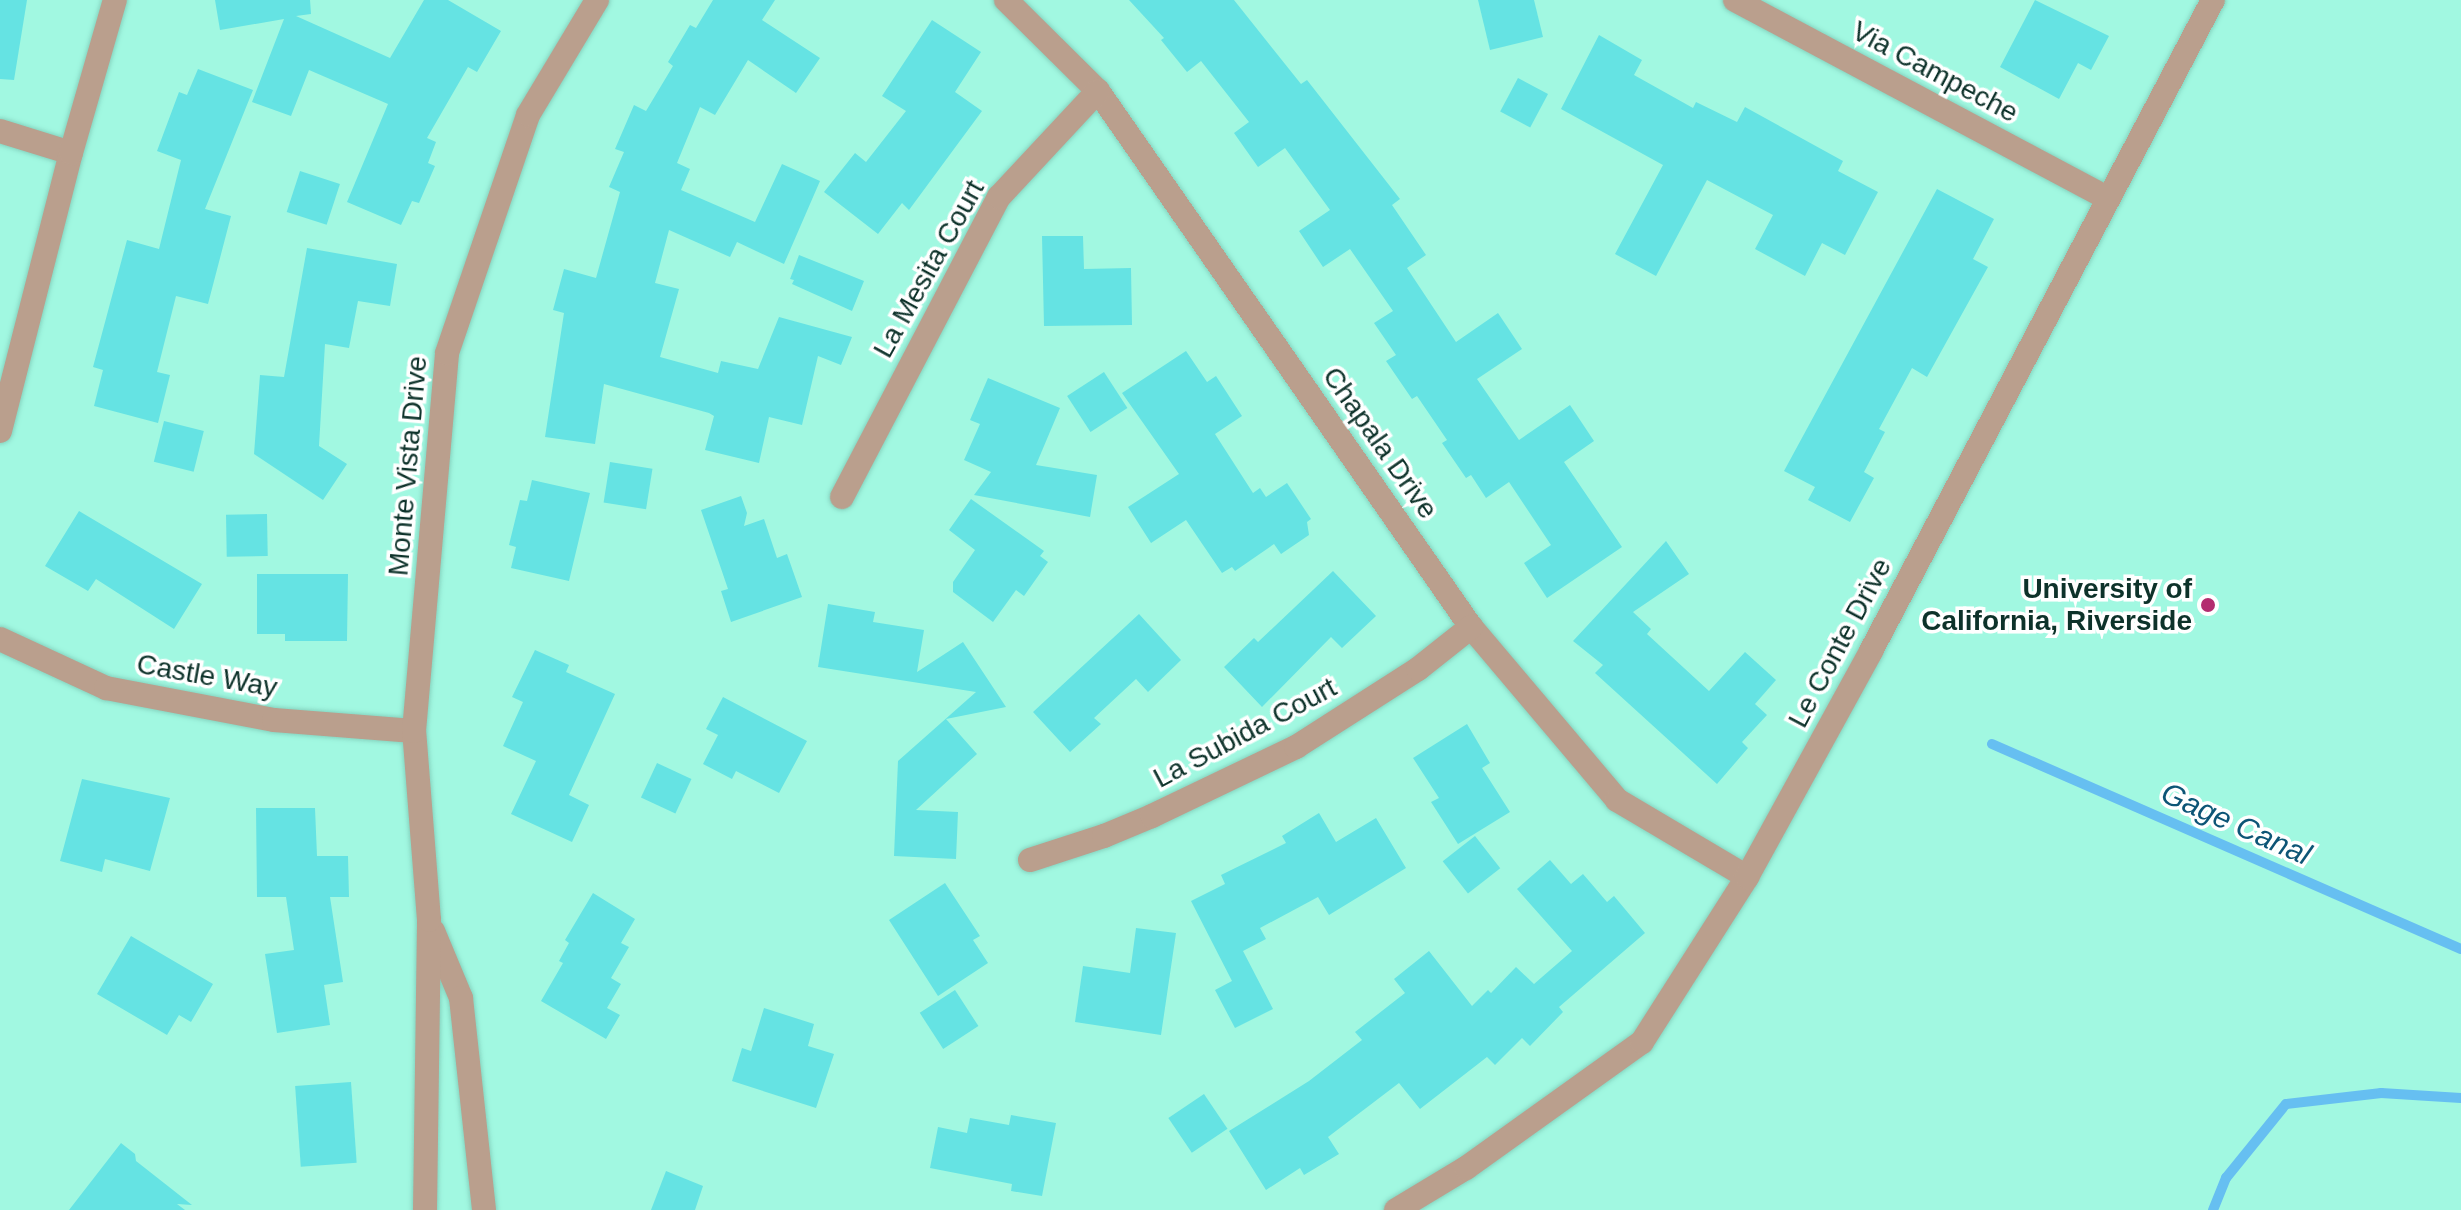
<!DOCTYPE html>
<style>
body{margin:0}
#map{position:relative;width:2461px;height:1210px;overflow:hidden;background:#a1f8e1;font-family:Arial,sans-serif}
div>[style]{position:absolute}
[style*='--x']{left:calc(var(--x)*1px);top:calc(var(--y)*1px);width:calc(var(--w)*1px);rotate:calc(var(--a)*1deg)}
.stream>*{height:10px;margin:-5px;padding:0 5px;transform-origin:5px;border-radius:5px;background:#66bff1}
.building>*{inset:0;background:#65e3e3;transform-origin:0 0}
.roads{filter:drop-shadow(0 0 2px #86d4c0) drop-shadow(0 0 2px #86d4c0)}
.street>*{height:24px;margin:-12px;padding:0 12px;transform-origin:12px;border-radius:12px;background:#ba9f8d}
.dots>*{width:22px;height:22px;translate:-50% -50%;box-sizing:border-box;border:4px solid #fff;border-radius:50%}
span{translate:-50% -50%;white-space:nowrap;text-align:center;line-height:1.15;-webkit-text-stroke:7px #fff;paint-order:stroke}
.street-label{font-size:28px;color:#0d322a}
.poi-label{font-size:28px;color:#0d322a;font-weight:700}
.right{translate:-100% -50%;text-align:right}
.water-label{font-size:30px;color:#0d5576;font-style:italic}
</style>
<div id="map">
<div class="stream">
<div style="--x:1992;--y:744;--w:512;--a:23.61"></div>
<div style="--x:2213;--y:1210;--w:35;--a:-68"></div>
<div style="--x:2226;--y:1178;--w:95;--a:-51"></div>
<div style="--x:2286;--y:1104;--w:96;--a:-6.6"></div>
<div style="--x:2381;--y:1093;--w:80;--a:3.6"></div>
</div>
<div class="building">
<div style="clip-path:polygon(0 0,27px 0,14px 80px,0 79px)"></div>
<div style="clip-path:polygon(215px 0,310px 0,311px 14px,296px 16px,390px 58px,424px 0,448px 0,501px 31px,477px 72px,468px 67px,427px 138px,436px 142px,428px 163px,435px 166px,419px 203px,412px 201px,401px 225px,347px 202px,388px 104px,309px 70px,291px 116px,252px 102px,284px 19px,220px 30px)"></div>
<div style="clip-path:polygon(713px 0,775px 0,762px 20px,820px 58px,796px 93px,748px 60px,715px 115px,700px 107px,677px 163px,690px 169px,681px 190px,755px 222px,782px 164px,820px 181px,784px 264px,737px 242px,730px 257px,669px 230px,655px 283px,679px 289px,660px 357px,718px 373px,721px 361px,758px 369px,779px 317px,852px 337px,841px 365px,818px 356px,802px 425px,769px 417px,759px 463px,705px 450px,714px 416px,709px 413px,604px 384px,595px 444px,545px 437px,564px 313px,553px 310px,564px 269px,596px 278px,620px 192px,609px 187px,624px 152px,615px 149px,634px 105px,646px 111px,673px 66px,668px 62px,690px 25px,696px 28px)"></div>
<div style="clip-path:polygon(1129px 0,1234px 0,1301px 84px,1307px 80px,1400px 199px,1392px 205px,1426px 255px,1407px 268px,1456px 342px,1498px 313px,1522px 349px,1477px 379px,1519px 440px,1570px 405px,1594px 441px,1564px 462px,1622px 547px,1547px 598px,1524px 563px,1551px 545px,1509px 482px,1486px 498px,1471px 475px,1466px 478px,1442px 443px,1447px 440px,1417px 396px,1412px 399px,1386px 361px,1396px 355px,1374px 323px,1393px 311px,1350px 249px,1323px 267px,1299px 231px,1330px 210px,1285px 148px,1258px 167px,1234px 133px,1249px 122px,1201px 61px,1187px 72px,1161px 40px,1164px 38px)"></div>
<div style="clip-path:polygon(1478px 0,1534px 0,1543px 37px,1490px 50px)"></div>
<div style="clip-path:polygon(2035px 0,2109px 36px,2091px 70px,2078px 63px,2059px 99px,2000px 67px)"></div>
<div style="clip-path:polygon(932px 20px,981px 52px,955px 92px,982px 111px,909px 210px,902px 203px,878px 234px,824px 192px,855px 153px,866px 162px,906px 111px,882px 96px)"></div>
<div style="clip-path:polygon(1599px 35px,1642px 60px,1634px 75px,1693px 108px,1696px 102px,1737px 122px,1745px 107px,1843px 161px,1838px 171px,1878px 192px,1845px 255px,1822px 243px,1805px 276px,1755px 249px,1773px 215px,1707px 180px,1656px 276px,1615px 254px,1663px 165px,1561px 109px)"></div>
<div style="clip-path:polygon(198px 69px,253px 90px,205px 209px,231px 216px,208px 304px,176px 296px,157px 372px,170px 375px,158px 423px,94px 406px,103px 370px,93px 367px,127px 240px,159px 249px,181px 160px,157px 151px,179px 92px,187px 95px)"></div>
<div style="left:1518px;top:78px;width:34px;height:38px;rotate:28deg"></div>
<div style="left:300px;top:171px;width:42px;height:43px;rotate:18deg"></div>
<div style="clip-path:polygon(1937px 189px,1994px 219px,1973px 259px,1988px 267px,1927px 377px,1912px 368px,1879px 429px,1885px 432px,1864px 472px,1874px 478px,1850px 522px,1808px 500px,1815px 487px,1784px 471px)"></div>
<div style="clip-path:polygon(1042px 236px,1083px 236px,1084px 269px,1131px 268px,1132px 325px,1044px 326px)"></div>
<div style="clip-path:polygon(307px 248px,397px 264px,390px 306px,358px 301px,349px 348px,325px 344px,319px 446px,347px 464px,323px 500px,254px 454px,260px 375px,284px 377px)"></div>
<div style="clip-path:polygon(799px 255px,864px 281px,852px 311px,792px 284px,794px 280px,790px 279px)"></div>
<div style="clip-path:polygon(1186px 351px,1207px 382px,1216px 376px,1242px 416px,1215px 434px,1253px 493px,1260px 488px,1266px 497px,1287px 483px,1311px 519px,1307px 522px,1309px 535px,1281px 554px,1274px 544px,1235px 571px,1232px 567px,1222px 573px,1186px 520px,1151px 543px,1128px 507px,1179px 474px,1122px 393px)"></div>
<div style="left:1104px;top:372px;width:43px;height:44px;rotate:57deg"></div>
<div style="clip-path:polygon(988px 378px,1060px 408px,1036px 465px,1097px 475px,1090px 517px,974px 495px,991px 472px,964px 460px,980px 424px,970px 420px)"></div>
<div style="left:164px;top:421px;width:41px;height:42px;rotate:14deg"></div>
<div style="left:610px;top:462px;width:43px;height:41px;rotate:9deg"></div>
<div style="clip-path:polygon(532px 480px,590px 493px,569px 581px,511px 568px,516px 547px,509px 545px,520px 500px,527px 501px)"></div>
<div style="clip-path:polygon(741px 496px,747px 513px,744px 526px,764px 519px,777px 558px,787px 554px,802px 597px,731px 622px,721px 591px,728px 589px,701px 510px)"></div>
<div style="clip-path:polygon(971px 499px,1044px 551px,1040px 556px,1048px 562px,1024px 596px,1016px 590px,993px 622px,953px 592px,953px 582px,975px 550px,949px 530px)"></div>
<div style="clip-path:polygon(79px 511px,202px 584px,174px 629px,96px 579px,88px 591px,45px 566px)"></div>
<div style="left:267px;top:514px;width:42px;height:41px;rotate:89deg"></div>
<div style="clip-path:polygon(1666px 541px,1689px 574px,1633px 612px,1651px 629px,1647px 634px,1709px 691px,1745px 652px,1776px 680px,1755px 704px,1767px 715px,1742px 742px,1748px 748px,1717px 784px,1595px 673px,1603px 665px,1573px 641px)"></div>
<div style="clip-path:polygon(1333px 571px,1376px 616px,1342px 648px,1331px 637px,1262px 707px,1224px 667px,1254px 638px,1258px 642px)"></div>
<div style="clip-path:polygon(257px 574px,348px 574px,347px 641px,285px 641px,285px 634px,257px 634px)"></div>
<div style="clip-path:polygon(828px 604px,875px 612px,873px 622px,924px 630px,917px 672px,963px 642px,1006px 707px,946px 719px,977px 754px,916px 810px,958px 812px,956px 859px,894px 856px,898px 761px,976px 692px,818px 667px)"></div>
<div style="clip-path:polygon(1139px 614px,1181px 660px,1148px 692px,1136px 679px,1094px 718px,1101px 724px,1070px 752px,1033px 712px)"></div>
<div style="clip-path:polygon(535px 650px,569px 665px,566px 672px,615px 694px,569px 795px,589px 805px,572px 842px,511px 814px,536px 761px,503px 746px,523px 702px,512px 697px)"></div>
<div style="clip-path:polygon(723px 697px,807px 741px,779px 793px,736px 771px,732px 779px,703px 764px,718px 735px,706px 729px)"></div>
<div style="clip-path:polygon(1467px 724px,1490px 763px,1482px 768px,1510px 812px,1458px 844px,1431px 802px,1439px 798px,1413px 758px)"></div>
<div style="left:657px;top:763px;width:38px;height:38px;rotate:25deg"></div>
<div style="clip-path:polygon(82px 779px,170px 798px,150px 871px,105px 859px,102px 872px,60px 861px)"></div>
<div style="clip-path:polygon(256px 808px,315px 808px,317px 856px,348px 856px,349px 897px,330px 897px,343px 982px,324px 985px,330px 1025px,277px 1033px,265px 954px,294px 950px,286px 897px,257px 897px)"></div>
<div style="clip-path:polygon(1319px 813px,1336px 842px,1376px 818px,1406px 868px,1329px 915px,1318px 897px,1260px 928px,1266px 939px,1243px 951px,1273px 1009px,1235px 1028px,1215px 990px,1232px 981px,1191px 901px,1225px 884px,1221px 875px,1286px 843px,1282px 836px)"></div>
<div style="left:1475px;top:836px;width:41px;height:41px;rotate:52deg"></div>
<div style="clip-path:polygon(1550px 860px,1571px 884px,1583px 874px,1607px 902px,1614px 896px,1645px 933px,1559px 1007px,1563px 1012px,1530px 1046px,1522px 1038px,1495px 1065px,1487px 1057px,1420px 1109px,1399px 1083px,1328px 1137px,1339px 1154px,1304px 1175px,1300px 1168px,1266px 1190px,1229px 1131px,1309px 1081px,1362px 1040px,1355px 1032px,1405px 993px,1394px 979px,1429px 951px,1472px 1006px,1488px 990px,1491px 993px,1516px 967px,1534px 984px,1572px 951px,1517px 889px)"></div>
<div style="clip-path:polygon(945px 883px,980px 936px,973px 940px,988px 963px,938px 996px,889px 920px)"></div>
<div style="clip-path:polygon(593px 893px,635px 919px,621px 943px,629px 947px,611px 978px,621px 984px,607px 1008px,620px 1015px,606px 1039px,541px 1001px,563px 963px,559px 961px,569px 943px,565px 940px)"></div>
<div style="clip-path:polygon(1136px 928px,1176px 933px,1161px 1035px,1075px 1022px,1083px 966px,1130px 973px)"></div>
<div style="clip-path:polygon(131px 936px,213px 984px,191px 1022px,179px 1015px,167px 1035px,97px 994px)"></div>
<div style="left:955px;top:990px;width:43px;height:42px;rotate:57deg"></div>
<div style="clip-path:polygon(764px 1008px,814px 1024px,808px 1046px,834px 1054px,816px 1108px,732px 1081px,742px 1048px,751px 1051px)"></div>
<div style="left:351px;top:1082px;width:81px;height:56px;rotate:86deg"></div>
<div style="left:1204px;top:1094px;width:42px;height:43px;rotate:56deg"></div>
<div style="clip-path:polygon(1011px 1115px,1056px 1123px,1042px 1196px,1011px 1191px,1012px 1184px,930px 1168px,938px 1127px,967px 1133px,970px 1118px,1009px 1125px)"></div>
<div style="clip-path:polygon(121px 1143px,135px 1154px,136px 1161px,192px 1205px,177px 1204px,185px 1210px,69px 1210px)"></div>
<div style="clip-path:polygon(666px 1171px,703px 1186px,695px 1210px,651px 1210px)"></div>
</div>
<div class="roads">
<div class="street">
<div style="--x:1006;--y:0;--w:129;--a:44.7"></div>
<div style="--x:1098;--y:91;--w:653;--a:55.17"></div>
<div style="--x:1471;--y:627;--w:226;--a:49.8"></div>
<div style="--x:1617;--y:800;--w:151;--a:30.6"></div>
<div style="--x:1735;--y:0;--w:421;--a:28"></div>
<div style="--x:0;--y:131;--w:74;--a:17.2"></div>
<div style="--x:0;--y:431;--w:287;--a:-75.7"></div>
<div style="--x:71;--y:153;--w:159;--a:-74"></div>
<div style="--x:842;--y:497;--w:339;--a:-62.4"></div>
<div style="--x:999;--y:197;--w:145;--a:-47"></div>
<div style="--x:0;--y:639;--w:117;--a:24.8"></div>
<div style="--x:106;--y:688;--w:171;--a:10.8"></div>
<div style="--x:274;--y:720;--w:140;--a:4.5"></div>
<div style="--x:1030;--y:860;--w:78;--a:-18"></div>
<div style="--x:1104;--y:836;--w:52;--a:-22.6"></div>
<div style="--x:1152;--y:816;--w:160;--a:-25.6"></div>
<div style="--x:1296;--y:747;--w:145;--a:-32.6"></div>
<div style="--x:1418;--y:669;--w:68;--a:-38.4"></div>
<div style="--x:433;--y:931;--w:73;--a:67.3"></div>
<div style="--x:461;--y:998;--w:213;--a:83.8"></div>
<div style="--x:425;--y:1210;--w:290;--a:-89.2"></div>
<div style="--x:429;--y:920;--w:190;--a:-94.5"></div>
<div style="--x:414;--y:731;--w:379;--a:-85"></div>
<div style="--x:447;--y:353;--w:251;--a:-71.2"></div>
<div style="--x:528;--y:115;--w:134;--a:-59"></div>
<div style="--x:1396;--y:1210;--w:82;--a:-31"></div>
<div style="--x:1466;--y:1168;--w:216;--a:-35.6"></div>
<div style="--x:1642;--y:1042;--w:196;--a:-57.5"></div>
<div style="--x:1747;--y:877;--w:258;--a:-61.2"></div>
<div style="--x:1871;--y:651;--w:735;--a:-62.29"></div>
</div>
</div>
<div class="dots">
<div style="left:2208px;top:605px;background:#b32d6f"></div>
</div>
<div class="street-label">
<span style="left:1935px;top:72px;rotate:28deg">Via Campeche</span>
<span style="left:929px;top:269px;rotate:-61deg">La Mesita Court</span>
<span style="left:1380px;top:443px;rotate:55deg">Chapala Drive</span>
<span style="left:408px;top:466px;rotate:-85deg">Monte Vista Drive</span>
<span style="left:1840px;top:643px;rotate:-62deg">Le Conte Drive</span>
<span style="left:207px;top:676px;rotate:10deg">Castle Way</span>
<span style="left:1245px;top:733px;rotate:-28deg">La Subida Court</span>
</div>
<div class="poi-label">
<span class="right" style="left:2192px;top:605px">University of<br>California, Riverside</span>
</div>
<div class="water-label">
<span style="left:2236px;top:824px;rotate:24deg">Gage Canal</span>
</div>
</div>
